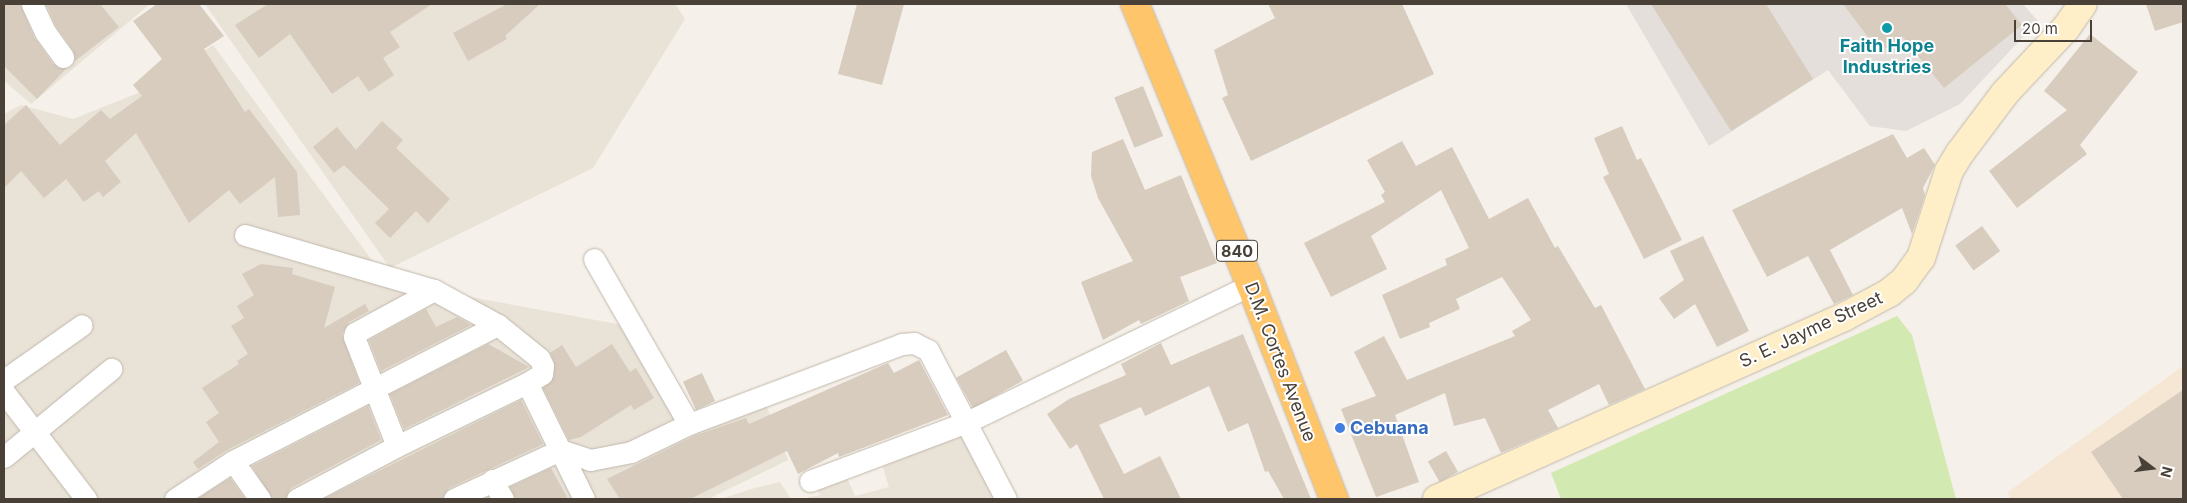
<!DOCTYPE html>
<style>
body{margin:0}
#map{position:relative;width:2187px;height:503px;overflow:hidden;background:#f5f0e9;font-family:Inter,sans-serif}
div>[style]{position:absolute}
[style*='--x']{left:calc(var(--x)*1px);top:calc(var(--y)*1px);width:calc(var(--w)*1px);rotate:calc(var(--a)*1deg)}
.residential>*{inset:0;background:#e9e2d7}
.commercial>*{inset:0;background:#f6e6d4}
.industrial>*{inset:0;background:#e4dfda}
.green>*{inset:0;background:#d3e9b2}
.building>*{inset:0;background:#d7ccbe;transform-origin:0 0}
.roads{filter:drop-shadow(0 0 1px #c0b8ab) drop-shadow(0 0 1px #c0b8ab)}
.street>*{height:21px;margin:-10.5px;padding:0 10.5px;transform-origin:10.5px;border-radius:10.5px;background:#fff}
.secondary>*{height:28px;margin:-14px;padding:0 14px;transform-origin:14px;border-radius:14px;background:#ffefc9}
.highway>*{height:28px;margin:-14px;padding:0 14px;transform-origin:14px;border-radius:14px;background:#ffc56a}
.dots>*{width:14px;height:14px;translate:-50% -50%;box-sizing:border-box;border:2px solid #fff;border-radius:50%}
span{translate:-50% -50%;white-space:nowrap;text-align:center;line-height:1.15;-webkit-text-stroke:4px #fff;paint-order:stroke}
.shield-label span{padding:1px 4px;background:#fff;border:1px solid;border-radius:4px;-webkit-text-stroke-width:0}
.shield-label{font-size:16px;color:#494137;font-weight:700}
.culture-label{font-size:18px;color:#0d838f;font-weight:700}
.street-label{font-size:18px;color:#494137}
.shop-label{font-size:18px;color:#366cbe;font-weight:700}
.left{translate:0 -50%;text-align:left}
.frame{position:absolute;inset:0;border:5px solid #494137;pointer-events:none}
.north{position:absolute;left:2127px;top:443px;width:50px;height:50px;-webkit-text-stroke:4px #fff;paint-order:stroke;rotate:105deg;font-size:14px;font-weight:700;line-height:20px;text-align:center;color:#494137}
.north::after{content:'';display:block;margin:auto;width:18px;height:22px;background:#494137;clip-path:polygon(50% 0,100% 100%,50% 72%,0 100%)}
.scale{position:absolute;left:2014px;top:20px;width:78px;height:22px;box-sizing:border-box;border:2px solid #494137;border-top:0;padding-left:6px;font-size:15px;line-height:18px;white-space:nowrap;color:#494137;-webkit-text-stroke:4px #fff;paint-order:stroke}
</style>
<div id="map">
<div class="residential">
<div style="clip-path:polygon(4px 4px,150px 4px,31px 104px,4px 81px)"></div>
<div style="clip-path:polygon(205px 4px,675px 4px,685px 19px,593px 168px,390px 268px)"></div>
<div style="clip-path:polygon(213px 45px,388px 282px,623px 325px,687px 428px,764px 400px,788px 460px,708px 499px,4px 499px,4px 114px,21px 105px,73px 119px,143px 91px)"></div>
<div style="clip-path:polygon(968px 434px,994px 499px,801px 499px,820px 495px,814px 485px,844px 471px,855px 496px,889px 487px,880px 458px,916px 443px)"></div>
<div style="clip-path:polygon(780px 482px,791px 499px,724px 498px,755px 488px)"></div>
</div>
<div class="commercial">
<div style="clip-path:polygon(2183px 366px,2183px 499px,2010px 499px,2008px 492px)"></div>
</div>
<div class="industrial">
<div style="clip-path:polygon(1626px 4px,2023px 4px,2038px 21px,1960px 104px,1906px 131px,1870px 126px,1828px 70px,1709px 146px)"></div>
</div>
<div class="green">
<div style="clip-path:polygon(1897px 316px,1912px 335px,1956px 499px,1561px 499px,1551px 473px)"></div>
</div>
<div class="building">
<div style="clip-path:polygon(4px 4px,20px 4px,34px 37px,53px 64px,66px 69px,37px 99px,4px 66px)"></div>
<div style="clip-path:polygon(46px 4px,100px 4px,119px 27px,75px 61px,73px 50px,56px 26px)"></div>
<div style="clip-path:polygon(157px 4px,199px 4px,224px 36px,204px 49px,245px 112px,249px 109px,297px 172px,300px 215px,278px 217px,275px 177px,240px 204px,229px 190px,189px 223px,136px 133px,105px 161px,121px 182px,103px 197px,99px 191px,84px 202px,66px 179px,44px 198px,21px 171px,4px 188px,4px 125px,26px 105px,60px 145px,101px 110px,110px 119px,142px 96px,133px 85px,162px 59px,133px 21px)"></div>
<div style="clip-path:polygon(268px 4px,432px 4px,390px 32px,400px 47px,383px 58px,394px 75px,369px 92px,358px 76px,332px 94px,290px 34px,259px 58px,235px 25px)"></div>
<div style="clip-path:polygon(507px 4px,540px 4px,505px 36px,507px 39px,468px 61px,453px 33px)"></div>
<div style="clip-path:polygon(857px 4px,904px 4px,882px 85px,838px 74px)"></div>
<div style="clip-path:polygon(1268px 4px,1402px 4px,1434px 74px,1251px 161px,1222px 98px,1228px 95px,1214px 50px,1275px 18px)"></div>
<div style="clip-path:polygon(1651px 4px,1766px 4px,1813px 79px,1731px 131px)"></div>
<div style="clip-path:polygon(1843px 4px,2005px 4px,2022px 25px,1944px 88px,1902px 36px,1880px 53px)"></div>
<div style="clip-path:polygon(2146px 4px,2183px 4px,2183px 22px,2155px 31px)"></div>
<div style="clip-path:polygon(2090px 34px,2138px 72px,2080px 145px,2087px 154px,2017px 208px,1989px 171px,2067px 110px,2044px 91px)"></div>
<div style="left:1143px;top:86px;width:54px;height:31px;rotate:68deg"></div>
<div style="clip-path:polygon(382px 121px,403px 140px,396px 148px,450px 199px,428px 223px,416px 211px,390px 238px,375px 223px,389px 209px,344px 165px,334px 173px,313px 147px,337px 127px,356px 150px)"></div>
<div style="clip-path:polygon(1622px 126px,1637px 160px,1641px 158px,1682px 240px,1644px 259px,1603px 177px,1609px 174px,1594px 138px)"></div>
<div style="clip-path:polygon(1893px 134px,1907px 158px,1924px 148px,1935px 165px,1923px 188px,1925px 195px,1912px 234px,1902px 208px,1830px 250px,1853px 295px,1834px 304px,1808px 256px,1767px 277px,1732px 210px)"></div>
<div style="clip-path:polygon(1123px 139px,1145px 190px,1181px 175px,1217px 263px,1180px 277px,1189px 301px,1141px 324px,1139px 320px,1103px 340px,1081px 282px,1133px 261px,1098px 198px,1091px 176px,1092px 152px)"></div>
<div style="clip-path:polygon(1402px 141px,1416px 166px,1452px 147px,1489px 219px,1528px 198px,1555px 248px,1558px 246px,1595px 308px,1601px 305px,1645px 389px,1609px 405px,1599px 384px,1548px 410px,1558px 428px,1501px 453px,1485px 418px,1454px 426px,1445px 393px,1395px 415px,1419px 482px,1376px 497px,1341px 409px,1376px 396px,1354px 352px,1384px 336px,1407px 380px,1515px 336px,1512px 331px,1531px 320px,1502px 277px,1456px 299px,1460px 309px,1429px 323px,1430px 327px,1400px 339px,1382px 295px,1447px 265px,1445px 259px,1469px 248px,1441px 190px,1371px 236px,1387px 269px,1331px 297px,1304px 243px,1385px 202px,1381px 195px,1385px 192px,1367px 160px)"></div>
<div style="left:1982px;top:226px;width:31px;height:33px;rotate:54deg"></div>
<div style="clip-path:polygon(1703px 236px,1749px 331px,1717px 347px,1695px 304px,1674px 319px,1659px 298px,1684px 280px,1670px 251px)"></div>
<div style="clip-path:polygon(261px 264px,293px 268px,292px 274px,335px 287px,324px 328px,365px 304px,369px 311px,349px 322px,342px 334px,359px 383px,227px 450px,198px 469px,193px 462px,219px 442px,206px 422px,219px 413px,202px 388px,239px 364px,237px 361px,248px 354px,231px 326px,244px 318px,237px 306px,254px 295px,242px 274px)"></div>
<div style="clip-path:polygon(426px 309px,436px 327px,457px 317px,471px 325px,381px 371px,369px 340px)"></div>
<div style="clip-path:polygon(1243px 334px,1311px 499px,1284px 499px,1268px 471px,1265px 472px,1248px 423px,1228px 432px,1209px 386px,1145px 416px,1141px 407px,1099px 425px,1124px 474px,1160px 456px,1181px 499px,1104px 499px,1077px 444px,1070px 449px,1047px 414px,1069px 399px,1126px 375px,1121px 364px,1161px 343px,1171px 365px)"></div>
<div style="clip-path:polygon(488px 344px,529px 367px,404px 429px,390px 394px)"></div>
<div style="clip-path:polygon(612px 344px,630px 372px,636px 368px,654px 398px,634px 410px,631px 405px,581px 437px,569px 440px,543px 388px,554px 376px,554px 361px,550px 353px,562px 345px,576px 367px)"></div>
<div style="left:1006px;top:350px;width:35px;height:57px;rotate:61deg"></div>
<div style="clip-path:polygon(919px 360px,948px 415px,839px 457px,838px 453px,798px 474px,787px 451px,690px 499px,620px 499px,607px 479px,694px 436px,746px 418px,749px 424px,888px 363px,894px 373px)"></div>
<div style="left:702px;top:373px;width:31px;height:21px;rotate:65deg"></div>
<div style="clip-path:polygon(2183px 390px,2183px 499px,2123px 499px,2091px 452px)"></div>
<div style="clip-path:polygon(521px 400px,543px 444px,449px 488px,442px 499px,325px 498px)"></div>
<div style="clip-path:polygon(368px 406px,381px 440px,291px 488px,285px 499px,272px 499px,252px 466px)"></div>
<div style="left:1446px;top:451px;width:24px;height:21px;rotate:60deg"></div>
<div style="clip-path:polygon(551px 468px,568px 499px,515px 499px,510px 487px)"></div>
<div style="clip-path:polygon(230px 478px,245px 499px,197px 499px)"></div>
</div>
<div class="roads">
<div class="street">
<div style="--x:32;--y:4;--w:31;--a:65"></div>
<div style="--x:45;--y:32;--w:31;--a:54"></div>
<div style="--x:245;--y:235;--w:197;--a:16.2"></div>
<div style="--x:434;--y:290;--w:73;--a:28.7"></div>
<div style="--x:498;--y:325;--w:53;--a:38.8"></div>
<div style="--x:539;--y:358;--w:9;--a:63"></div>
<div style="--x:543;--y:366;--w:8;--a:97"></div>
<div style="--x:542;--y:374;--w:17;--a:149"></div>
<div style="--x:594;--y:259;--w:190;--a:60.1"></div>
<div style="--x:434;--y:290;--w:90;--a:151.4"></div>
<div style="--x:355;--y:333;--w:4;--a:104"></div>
<div style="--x:354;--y:337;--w:117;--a:68.5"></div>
<div style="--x:397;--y:446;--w:144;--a:-25.9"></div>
<div style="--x:527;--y:383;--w:129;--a:63.8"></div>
<div style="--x:4;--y:380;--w:95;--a:-35.2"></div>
<div style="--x:4;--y:392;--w:135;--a:52.5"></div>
<div style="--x:4;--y:457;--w:139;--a:-39.4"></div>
<div style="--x:233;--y:461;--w:47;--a:54.6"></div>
<div style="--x:492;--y:480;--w:22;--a:60"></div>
<div style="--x:810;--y:481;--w:168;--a:-20.6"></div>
<div style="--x:967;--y:422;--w:315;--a:-25.8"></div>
<div style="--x:175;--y:499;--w:69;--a:-33.2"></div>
<div style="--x:233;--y:461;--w:298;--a:-27.2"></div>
<div style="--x:297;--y:499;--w:113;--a:-27.9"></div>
<div style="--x:454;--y:499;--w:117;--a:-24.8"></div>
<div style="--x:560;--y:450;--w:32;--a:18"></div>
<div style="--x:590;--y:460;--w:42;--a:-11"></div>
<div style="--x:631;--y:452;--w:64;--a:-25.8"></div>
<div style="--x:689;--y:424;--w:228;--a:-20.6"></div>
<div style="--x:902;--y:344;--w:12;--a:-5"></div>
<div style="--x:914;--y:343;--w:16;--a:27"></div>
<div style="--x:928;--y:350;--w:168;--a:62.4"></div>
</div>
<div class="secondary">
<div style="--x:1437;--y:499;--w:446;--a:-24.1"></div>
<div style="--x:1844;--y:317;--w:51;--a:-28.1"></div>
<div style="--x:1889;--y:293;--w:19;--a:-39"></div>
<div style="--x:1904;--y:281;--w:29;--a:-54"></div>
<div style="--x:1921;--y:258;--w:91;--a:-72.2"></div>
<div style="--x:1949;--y:171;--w:21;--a:-59"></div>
<div style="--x:1960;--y:153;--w:75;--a:-53.1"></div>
<div style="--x:2005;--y:93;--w:89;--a:-46.8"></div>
<div style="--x:2066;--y:28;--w:29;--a:-55"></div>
</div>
<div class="highway">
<div style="--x:1135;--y:4;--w:304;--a:67.6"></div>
<div style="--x:1251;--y:285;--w:230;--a:68.8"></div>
</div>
</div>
<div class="dots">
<div style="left:1887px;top:28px;background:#0f9aa8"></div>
<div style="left:1340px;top:428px;background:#3f7fe0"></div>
</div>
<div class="shield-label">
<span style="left:1237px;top:251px">840</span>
</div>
<div class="culture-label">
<span style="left:1887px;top:57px">Faith Hope<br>Industries</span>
</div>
<div class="street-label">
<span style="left:1811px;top:330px;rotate:-25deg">S. E. Jayme Street</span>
<span style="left:1280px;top:362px;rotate:69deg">D.M. Cortes Avenue</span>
</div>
<div class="shop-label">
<span class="left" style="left:1350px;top:428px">Cebuana</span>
</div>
<div class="frame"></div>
<div class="north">N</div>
<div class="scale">20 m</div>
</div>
